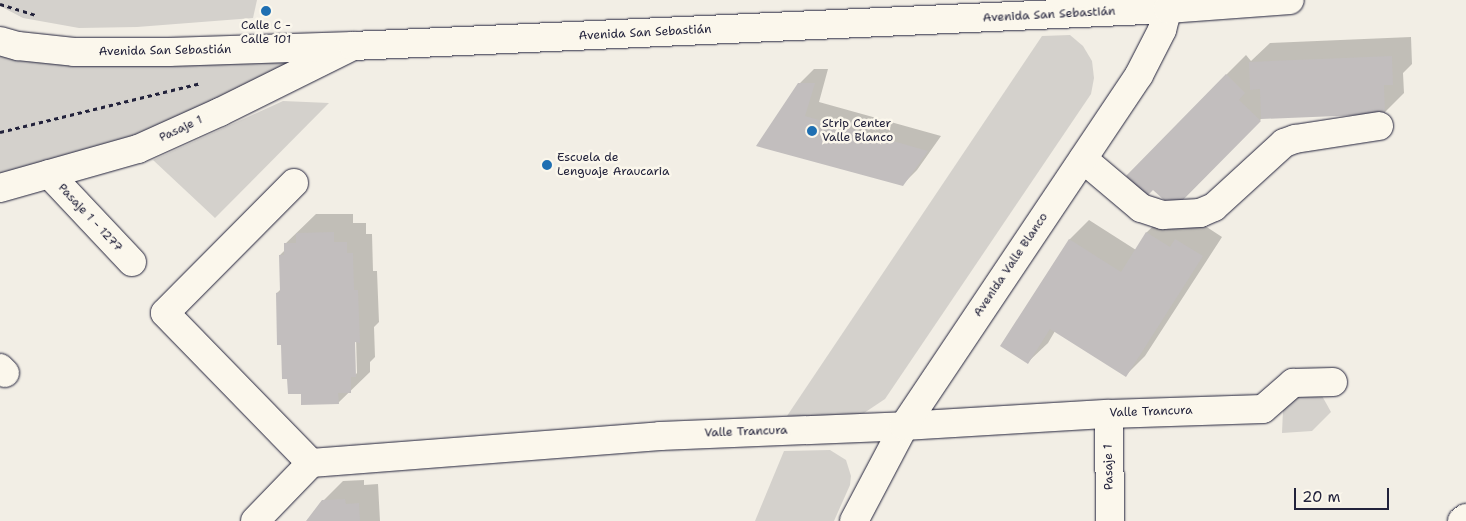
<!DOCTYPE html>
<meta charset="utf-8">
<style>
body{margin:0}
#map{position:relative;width:1466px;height:521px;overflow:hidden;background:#f2eee5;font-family:"Shantell Sans",sans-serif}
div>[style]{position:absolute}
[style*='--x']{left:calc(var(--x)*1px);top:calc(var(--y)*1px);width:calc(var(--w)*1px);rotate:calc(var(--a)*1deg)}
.green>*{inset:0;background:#d4d1cc}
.shadow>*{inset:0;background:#0003}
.building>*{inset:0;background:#c2bebe}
.path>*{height:3px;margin-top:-1.5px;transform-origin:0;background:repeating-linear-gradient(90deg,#22223b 0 4px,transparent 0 8px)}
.roads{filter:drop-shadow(0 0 1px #22223b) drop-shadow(0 0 1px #22223b)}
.minor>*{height:28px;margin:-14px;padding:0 14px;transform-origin:14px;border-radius:14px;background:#fbf7ec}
.major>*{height:28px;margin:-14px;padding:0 14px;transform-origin:14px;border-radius:14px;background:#fbf7ec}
.dots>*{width:14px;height:14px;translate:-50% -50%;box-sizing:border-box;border:2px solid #fbf7ec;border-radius:50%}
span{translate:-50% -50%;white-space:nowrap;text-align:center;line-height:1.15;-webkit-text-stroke:5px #fbf7ec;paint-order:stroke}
.street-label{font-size:12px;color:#22223b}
.poi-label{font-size:12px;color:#22223b}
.left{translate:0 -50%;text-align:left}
.scale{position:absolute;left:1294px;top:488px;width:95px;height:22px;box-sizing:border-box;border:2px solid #22223b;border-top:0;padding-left:6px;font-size:15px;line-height:18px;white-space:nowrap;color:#22223b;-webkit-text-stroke:4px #fbf7ec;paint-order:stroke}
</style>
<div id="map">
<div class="green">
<div style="clip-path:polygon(0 0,257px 0,253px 18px,137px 27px,79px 28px,23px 18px,0 6px)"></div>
<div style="clip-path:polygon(1070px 35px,1083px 46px,1092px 61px,1094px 78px,1091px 94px,885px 399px,864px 413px,852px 416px,787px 416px,1042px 36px)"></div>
<div style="clip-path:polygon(0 55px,19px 59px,148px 66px,300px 62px,189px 117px,83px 156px,0 181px)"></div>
<div style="clip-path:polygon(283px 101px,329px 103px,215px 218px,153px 160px)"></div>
<div style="clip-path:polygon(1321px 394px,1331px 412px,1312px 431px,1282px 433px,1283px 410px,1297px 396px)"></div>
<div style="clip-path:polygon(830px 450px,846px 460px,851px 476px,850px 485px,834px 521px,755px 521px,784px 451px)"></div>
</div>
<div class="shadow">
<div style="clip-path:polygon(1411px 37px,1412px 64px,1403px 73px,1404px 93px,1385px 112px,1262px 118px,1194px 188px,1226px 75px,1246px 55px,1251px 61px,1270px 43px)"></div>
<div style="clip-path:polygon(814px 69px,828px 69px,819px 102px,941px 136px,917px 170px,902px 185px,758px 145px,799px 84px)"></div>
<div style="clip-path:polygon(1167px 213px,1196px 220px,1222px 237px,1145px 356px,1126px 375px,1055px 331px,1048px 343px,1028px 362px,1069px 240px,1089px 220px,1136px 250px,1147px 232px)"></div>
<div style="clip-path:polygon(evenodd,316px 214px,353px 214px,353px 223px,366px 223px,366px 234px,372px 234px,373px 271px,377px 271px,379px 322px,374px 327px,375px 357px,370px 362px,370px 372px,338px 403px,302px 393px,283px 344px,277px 293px,281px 289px,280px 255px,285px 250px,285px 244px,316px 214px,354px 336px,356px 336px,357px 373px,355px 375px,354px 336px)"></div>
<div style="clip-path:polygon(364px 480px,364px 485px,378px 484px,380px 521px,308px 521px,323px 501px,343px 481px)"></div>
</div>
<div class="building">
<div style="clip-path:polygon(1392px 56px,1393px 85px,1384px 85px,1385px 114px,1261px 119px,1260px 89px,1250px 90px,1249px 62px)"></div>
<div style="clip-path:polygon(1226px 74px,1245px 93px,1239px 100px,1261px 121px,1174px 209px,1153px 190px,1147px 196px,1126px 176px)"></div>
<div style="clip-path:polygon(798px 83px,815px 83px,805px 116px,928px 151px,903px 186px,756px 146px)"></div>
<div style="clip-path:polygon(334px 232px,334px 242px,347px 242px,347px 253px,353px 253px,354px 290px,358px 290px,360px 343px,355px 342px,356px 377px,351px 377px,351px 393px,338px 393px,339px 404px,301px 405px,301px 394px,288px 394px,287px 379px,282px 379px,281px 345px,277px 345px,276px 293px,280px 292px,279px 255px,284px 255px,284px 243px,296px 243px,296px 233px)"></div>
<div style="clip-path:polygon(1146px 232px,1170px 247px,1175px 239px,1203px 256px,1126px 377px,1050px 329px,1028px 364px,1000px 346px,1069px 239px,1121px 272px)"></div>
<div style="clip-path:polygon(345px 499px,346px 504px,359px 503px,360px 521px,306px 521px,322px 500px)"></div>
</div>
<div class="path">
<div style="--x:0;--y:4;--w:37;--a:17"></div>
<div style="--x:0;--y:132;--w:207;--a:-13.7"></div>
</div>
<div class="roads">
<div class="minor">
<div style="--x:1083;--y:159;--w:76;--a:40.2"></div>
<div style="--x:1141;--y:208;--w:23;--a:18"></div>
<div style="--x:1163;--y:215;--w:37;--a:-3"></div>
<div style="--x:1200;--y:213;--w:15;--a:-23"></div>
<div style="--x:1214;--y:207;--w:95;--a:-42.4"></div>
<div style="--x:1284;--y:143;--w:12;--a:-20"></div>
<div style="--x:1295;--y:139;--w:85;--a:-8.8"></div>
<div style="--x:49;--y:174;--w:121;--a:46.7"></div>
<div style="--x:294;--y:183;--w:183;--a:134.8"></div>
<div style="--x:165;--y:313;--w:209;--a:45.8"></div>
<div style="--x:0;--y:188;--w:143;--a:-15.8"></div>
<div style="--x:138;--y:149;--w:90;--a:-24.3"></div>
<div style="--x:220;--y:112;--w:148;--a:-26.4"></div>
<div style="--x:0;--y:368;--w:7;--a:45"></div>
<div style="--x:1109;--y:414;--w:107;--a:89.5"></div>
<div style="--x:255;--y:521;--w:81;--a:-46"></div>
<div style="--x:311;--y:463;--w:350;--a:-4.4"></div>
<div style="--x:660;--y:436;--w:244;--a:-2.3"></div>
<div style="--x:904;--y:426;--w:205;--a:-3.4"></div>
<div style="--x:1109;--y:414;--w:154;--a:-1.9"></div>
<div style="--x:1263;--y:409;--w:40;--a:-41"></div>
<div style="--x:1293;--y:383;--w:40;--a:-1.4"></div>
<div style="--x:854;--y:521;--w:107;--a:-62.2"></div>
<div style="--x:904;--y:426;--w:422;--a:-56.2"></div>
<div style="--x:1139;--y:75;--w:51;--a:-62.9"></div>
<div style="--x:1162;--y:30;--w:31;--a:-75"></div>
<div style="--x:1462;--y:521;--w:5;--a:-37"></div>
</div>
<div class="major">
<div style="--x:0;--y:41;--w:19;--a:16"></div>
<div style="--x:18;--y:46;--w:56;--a:6.1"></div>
<div style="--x:74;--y:52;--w:95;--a:0"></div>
<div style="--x:169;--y:52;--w:184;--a:-1.9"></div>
<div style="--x:353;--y:46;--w:816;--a:-2.6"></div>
<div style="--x:1168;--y:9;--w:122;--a:-4.2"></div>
</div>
</div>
<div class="dots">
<div style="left:266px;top:11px;background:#1f6fb2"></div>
<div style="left:812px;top:131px;background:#1f6fb2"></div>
<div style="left:547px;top:165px;background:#1f6fb2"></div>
</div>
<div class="street-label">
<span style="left:1049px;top:15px;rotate:-3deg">Avenida San Sebastián</span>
<span style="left:645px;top:33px;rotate:-3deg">Avenida San Sebastián</span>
<span style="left:165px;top:51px;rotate:-1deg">Avenida San Sebastián</span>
<span style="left:181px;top:129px;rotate:-25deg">Pasaje 1</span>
<span style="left:90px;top:218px;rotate:47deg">Pasaje 1 - 1277</span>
<span style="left:1011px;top:265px;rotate:-56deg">Avenida Valle Blanco</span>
<span style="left:1151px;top:412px;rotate:-2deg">Valle Trancura</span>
<span style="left:746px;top:432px;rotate:-2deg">Valle Trancura</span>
<span style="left:1109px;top:467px;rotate:-91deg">Pasaje 1</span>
</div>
<div class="poi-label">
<span style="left:266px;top:33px">Calle C -<br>Calle 101</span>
<span class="left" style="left:822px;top:131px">Strip Center<br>Valle Blanco</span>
<span class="left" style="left:557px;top:165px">Escuela de<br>Lenguaje Araucaria</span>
</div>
<div class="scale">20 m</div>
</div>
